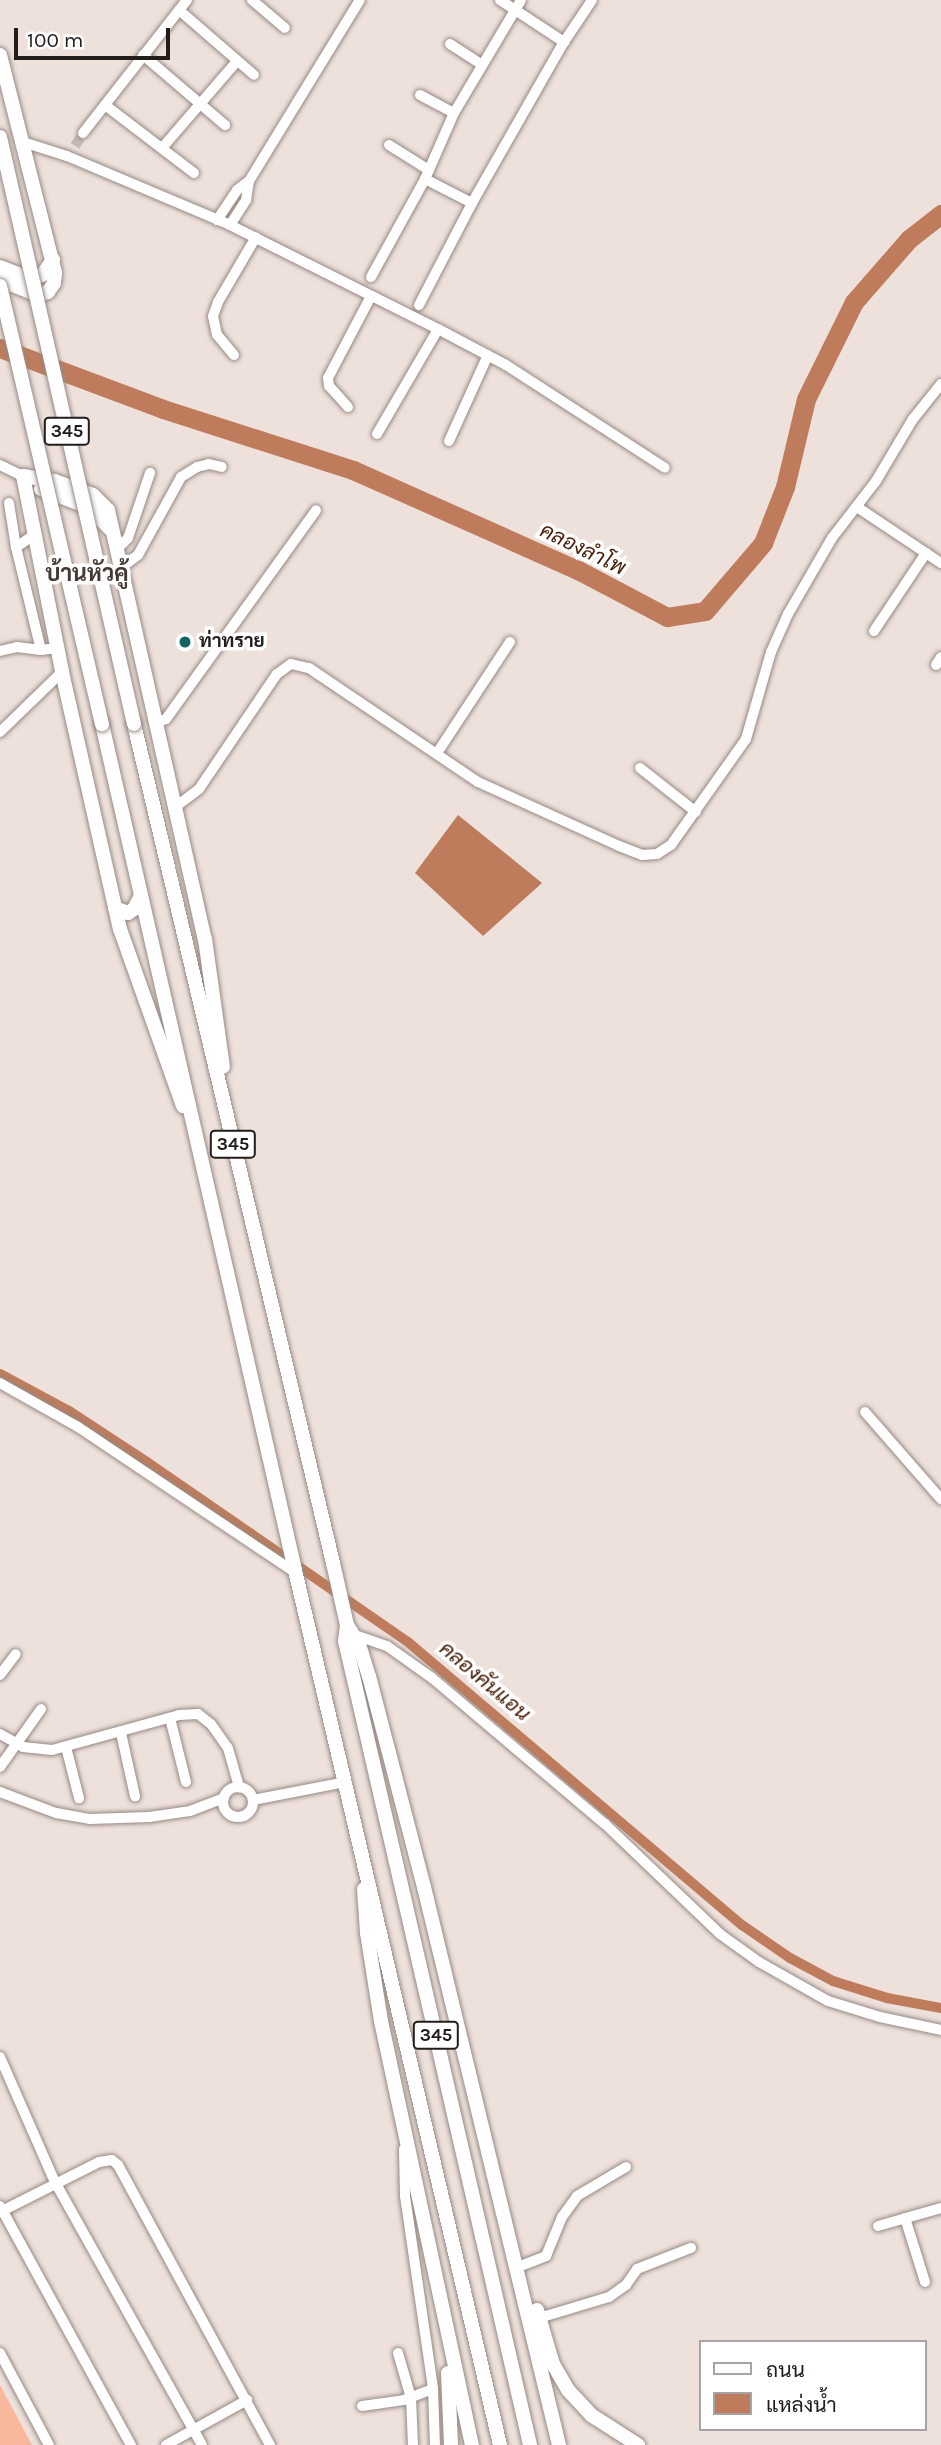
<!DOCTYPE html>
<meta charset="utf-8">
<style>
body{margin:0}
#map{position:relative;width:941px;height:2445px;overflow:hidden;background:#eee0da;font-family:Karla,Sarabun,sans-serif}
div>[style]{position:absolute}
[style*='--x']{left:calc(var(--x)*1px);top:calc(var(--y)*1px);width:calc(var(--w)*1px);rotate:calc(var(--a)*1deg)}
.green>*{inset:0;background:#f9b89b}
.water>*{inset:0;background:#be7c5d}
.canal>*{height:10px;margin:-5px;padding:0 5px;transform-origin:5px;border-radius:5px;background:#be7c5d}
.river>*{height:19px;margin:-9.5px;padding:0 9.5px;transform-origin:9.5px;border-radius:9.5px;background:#be7c5d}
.minor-tunnel>*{height:10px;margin-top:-5px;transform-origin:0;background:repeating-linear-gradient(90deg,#c5b9b4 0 10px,transparent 0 15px)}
.roads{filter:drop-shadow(0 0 2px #968983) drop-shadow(0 0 2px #968983)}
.minor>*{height:10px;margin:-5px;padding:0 5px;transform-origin:5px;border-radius:5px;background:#fff}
.minor>.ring{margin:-5px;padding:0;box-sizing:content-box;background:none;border:10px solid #fff;border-radius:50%}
.major>*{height:14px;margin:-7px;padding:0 7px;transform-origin:7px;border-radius:7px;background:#fff}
.bridges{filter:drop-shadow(0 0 2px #968983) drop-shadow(0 0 2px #968983)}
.major-bridge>*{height:14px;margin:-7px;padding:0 7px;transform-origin:7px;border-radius:7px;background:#fff}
.dots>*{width:19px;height:19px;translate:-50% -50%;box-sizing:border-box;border:4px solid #fff;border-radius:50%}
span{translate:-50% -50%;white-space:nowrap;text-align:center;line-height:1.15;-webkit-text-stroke:7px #fff;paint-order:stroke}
.shield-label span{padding:2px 5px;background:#fff;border:2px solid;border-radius:5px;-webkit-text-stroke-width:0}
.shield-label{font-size:18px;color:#221d1b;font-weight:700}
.poi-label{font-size:19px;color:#221d1b;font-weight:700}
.left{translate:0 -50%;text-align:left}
.water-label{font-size:21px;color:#461b04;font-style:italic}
.quarter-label{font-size:23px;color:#443935;font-weight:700}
.legend{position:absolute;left:699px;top:2340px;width:228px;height:91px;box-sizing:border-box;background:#fff;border:2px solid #a7a5a4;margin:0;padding:9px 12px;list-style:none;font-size:21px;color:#221d1b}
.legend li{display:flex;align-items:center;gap:14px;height:35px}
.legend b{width:35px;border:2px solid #a7a5a4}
.scale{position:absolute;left:14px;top:28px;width:156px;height:32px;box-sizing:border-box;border:4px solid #221d1b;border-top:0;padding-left:9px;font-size:21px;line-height:24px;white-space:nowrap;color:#221d1b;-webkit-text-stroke:5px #fff;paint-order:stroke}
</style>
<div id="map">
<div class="green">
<div style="clip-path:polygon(0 2385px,32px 2445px,0 2445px)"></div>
</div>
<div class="water">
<div style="clip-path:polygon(458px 815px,542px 883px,483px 936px,415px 873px)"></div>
</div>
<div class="canal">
<div style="--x:0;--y:1374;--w:78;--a:28.2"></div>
<div style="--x:69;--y:1411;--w:93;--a:33.2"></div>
<div style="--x:147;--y:1462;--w:317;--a:34.6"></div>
<div style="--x:408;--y:1642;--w:438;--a:40.3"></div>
<div style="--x:742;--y:1925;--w:58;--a:34.5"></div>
<div style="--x:790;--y:1958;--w:49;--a:28.1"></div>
<div style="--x:833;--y:1981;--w:57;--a:17.5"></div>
<div style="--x:887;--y:1998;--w:55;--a:10.5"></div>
</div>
<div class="river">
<div style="--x:0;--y:348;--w:174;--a:20.5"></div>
<div style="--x:163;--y:409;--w:200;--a:17.8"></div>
<div style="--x:353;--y:470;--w:246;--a:24"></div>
<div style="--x:578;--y:570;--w:101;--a:27.8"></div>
<div style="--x:667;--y:617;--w:38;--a:-9"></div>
<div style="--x:705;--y:611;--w:89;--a:-49.5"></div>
<div style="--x:763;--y:543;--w:60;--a:-68.6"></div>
<div style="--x:785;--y:487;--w:90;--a:-76.6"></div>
<div style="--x:806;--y:399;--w:108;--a:-63.7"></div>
<div style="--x:854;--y:302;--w:84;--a:-48.9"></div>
<div style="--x:909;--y:239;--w:41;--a:-38"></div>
</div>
<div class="minor-tunnel">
<div style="--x:75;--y:146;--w:15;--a:-58"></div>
</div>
<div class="roads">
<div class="minor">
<div style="--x:252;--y:0;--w:43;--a:40.3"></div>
<div style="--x:500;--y:0;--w:77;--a:33.3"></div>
<div style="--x:179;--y:10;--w:99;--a:40.9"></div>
<div style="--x:450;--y:44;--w:37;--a:33"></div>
<div style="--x:143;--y:55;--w:108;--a:40.5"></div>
<div style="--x:420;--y:95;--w:38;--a:28"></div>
<div style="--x:105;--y:105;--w:112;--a:37.4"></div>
<div style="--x:83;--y:133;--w:169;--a:-52"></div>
<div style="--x:23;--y:142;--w:46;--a:17.7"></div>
<div style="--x:67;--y:156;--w:177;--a:22.9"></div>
<div style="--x:230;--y:225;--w:233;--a:26.6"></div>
<div style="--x:438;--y:329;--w:77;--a:27.9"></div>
<div style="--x:506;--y:365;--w:189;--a:32.9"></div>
<div style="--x:389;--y:145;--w:47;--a:32"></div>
<div style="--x:162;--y:148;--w:115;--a:-49.2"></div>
<div style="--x:425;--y:179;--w:53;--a:27.1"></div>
<div style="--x:217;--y:220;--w:36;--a:-56"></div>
<div style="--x:237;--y:190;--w:15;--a:-37"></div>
<div style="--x:230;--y:225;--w:30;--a:-57"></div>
<div style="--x:246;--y:200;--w:19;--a:-81"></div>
<div style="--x:249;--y:181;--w:212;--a:-58.5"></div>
<div style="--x:371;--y:277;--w:112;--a:-61.1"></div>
<div style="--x:425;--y:179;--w:72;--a:-66.3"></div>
<div style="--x:454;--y:113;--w:131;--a:-59.3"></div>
<div style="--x:419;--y:305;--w:115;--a:-62.5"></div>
<div style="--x:472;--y:203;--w:185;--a:-60.3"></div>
<div style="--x:564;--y:42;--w:50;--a:-56.3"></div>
<div style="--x:234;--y:355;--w:26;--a:-130"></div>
<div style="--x:217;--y:335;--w:19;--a:-102"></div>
<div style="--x:213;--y:316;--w:15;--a:-70"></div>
<div style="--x:218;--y:302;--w:75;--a:-59.7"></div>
<div style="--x:348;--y:407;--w:28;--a:-132"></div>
<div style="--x:329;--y:386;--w:8;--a:-97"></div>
<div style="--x:328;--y:378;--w:93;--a:-62.3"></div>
<div style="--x:377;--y:434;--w:121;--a:-59.8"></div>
<div style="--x:449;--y:441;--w:94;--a:-65.6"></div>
<div style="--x:0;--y:465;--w:25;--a:26"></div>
<div style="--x:9;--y:503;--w:45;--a:81"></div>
<div style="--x:857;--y:507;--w:101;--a:33.7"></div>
<div style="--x:34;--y:535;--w:22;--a:146"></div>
<div style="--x:16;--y:547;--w:106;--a:76.4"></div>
<div style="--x:41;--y:650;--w:16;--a:-7"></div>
<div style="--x:118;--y:548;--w:14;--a:-45"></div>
<div style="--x:128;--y:538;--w:69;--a:-71.3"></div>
<div style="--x:122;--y:567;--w:20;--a:-37"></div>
<div style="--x:138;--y:555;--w:89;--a:-61.1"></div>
<div style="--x:181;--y:477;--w:19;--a:-32"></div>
<div style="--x:197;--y:467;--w:12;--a:-14"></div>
<div style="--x:209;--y:464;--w:13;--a:13"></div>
<div style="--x:874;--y:631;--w:94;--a:-56.3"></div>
<div style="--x:0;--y:651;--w:17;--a:-13"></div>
<div style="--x:17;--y:647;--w:24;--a:7"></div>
<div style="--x:936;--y:665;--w:9;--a:-58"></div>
<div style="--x:157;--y:722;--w:9;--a:-18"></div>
<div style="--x:166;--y:719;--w:257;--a:-54.3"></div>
<div style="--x:0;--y:732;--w:86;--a:-44.1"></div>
<div style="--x:437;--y:753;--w:133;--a:-56.7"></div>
<div style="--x:640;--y:768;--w:71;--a:38.2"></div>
<div style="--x:174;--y:808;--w:31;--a:-37"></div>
<div style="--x:199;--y:789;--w:139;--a:-55.9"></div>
<div style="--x:277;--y:674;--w:17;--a:-36"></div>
<div style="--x:291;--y:664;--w:18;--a:13"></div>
<div style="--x:309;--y:668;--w:204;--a:34"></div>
<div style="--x:478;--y:782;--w:155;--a:24.4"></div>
<div style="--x:619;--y:846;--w:25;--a:21"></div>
<div style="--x:642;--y:855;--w:15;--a:-4"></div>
<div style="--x:657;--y:854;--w:17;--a:-33"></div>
<div style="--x:671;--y:845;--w:130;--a:-54.7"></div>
<div style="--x:746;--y:739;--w:91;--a:-74"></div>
<div style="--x:771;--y:652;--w:42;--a:-65.9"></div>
<div style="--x:788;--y:614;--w:88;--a:-59.9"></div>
<div style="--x:832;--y:538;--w:72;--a:-52.3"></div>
<div style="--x:876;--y:481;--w:72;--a:-59.2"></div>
<div style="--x:913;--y:419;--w:45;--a:-51.3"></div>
<div style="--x:0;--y:1383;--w:90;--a:29.4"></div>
<div style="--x:78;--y:1427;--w:262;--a:33.8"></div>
<div style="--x:865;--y:1412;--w:116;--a:48.9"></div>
<div style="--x:349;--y:1633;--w:40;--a:18.9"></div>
<div style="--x:387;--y:1646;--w:55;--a:35.4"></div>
<div style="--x:432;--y:1678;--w:226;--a:40.2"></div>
<div style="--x:605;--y:1824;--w:159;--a:43.7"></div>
<div style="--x:720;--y:1934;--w:48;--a:35.7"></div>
<div style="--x:759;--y:1962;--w:79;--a:29.5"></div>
<div style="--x:828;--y:2001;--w:54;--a:17.1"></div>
<div style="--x:880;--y:2017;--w:62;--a:12"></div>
<div style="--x:0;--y:1675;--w:26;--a:-53"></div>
<div style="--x:170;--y:1718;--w:66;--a:76"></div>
<div style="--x:121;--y:1733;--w:65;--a:77.5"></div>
<div style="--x:0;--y:1734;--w:26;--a:29"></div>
<div style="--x:23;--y:1747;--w:29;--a:6"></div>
<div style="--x:52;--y:1750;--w:132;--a:-15.4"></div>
<div style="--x:179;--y:1715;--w:19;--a:-3"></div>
<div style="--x:198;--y:1714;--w:16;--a:38"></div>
<div style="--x:211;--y:1724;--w:29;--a:55"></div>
<div style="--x:228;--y:1748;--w:41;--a:74.2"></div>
<div style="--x:66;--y:1747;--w:53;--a:75.7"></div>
<div style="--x:0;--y:1767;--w:71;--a:-54.7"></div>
<div class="ring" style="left:223px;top:1787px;width:20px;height:20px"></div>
<div style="--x:0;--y:1792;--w:60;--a:20.6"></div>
<div style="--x:56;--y:1813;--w:35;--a:10"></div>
<div style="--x:90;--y:1819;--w:59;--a:-1.9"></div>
<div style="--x:149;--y:1817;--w:41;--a:-8.3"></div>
<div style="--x:190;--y:1811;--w:36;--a:-21"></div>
<div style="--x:253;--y:1800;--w:95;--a:-11"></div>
<div style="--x:0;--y:2057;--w:137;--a:66.3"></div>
<div style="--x:55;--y:2182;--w:301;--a:60.8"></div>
<div style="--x:404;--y:2149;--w:47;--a:88.8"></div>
<div style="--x:405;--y:2196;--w:195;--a:81.7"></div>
<div style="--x:433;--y:2389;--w:56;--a:88"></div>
<div style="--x:0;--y:2206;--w:273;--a:61.3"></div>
<div style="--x:0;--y:2212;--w:111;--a:-26.8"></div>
<div style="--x:99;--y:2162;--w:13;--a:-9"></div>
<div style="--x:112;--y:2160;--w:8;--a:40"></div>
<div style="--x:118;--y:2165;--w:319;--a:61.5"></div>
<div style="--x:905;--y:2218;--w:67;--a:72.6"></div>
<div style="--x:878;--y:2226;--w:66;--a:-15.9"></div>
<div style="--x:523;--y:2265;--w:25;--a:-21"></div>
<div style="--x:546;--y:2256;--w:42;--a:-67.7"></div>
<div style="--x:562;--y:2217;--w:26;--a:-54"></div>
<div style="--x:577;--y:2196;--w:57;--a:-30.6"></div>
<div style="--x:539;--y:2318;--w:73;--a:-16.7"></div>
<div style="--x:609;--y:2297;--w:21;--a:-35"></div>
<div style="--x:626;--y:2285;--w:19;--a:-55"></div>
<div style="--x:637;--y:2269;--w:58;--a:-21.3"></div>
<div style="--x:0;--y:2353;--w:104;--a:62"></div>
<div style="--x:398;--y:2353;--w:47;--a:73.9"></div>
<div style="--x:411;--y:2398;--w:47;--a:87.6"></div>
<div style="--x:362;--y:2406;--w:42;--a:-8.1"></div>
<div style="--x:404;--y:2400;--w:31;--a:-21"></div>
<div style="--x:166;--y:2445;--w:93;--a:-29.1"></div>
</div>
<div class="major">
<div style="--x:0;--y:55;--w:225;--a:75.8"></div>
<div style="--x:55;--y:273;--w:10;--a:96"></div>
<div style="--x:54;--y:283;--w:11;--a:124"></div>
<div style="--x:48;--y:292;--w:10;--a:163"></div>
<div style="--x:38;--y:295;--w:41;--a:-158.5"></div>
<div style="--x:0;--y:267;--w:34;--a:21"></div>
<div style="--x:32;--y:279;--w:11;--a:-22"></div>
<div style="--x:42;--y:275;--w:19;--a:-54"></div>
<div style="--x:23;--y:476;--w:32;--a:9"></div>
<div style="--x:55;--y:481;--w:40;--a:20.2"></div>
<div style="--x:93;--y:495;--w:21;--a:45"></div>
<div style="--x:108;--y:510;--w:440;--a:77.3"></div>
<div style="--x:205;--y:939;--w:129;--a:82"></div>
<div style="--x:23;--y:476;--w:200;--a:78.7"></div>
<div style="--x:62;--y:672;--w:263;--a:77.3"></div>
<div style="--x:120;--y:929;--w:188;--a:70.4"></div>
<div style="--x:41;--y:489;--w:50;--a:21"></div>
<div style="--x:88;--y:507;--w:31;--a:45"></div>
<div style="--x:102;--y:724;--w:864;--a:77.15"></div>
<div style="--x:294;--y:1566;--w:903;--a:76.81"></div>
<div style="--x:134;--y:724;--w:862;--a:76.66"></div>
<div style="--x:333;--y:1563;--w:64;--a:77.3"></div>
<div style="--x:347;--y:1625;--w:16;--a:97"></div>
<div style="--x:345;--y:1641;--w:825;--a:77.04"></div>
<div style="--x:115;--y:908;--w:14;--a:21"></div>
<div style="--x:128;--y:913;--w:7;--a:-34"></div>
<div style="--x:134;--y:909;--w:15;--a:-62"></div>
<div style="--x:347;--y:1625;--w:22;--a:58"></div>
<div style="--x:359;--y:1644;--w:34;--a:73"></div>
<div style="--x:369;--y:1676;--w:218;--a:75.4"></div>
<div style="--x:424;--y:1887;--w:574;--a:76.4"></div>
<div style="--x:364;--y:1889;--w:44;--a:86.1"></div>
<div style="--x:367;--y:1933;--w:89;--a:81"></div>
<div style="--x:381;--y:2021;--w:434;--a:77.9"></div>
<div style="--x:537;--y:2310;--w:56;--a:73.5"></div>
<div style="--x:553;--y:2364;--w:30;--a:60"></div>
<div style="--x:568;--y:2390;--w:34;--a:47"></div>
<div style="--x:591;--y:2415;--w:56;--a:32.6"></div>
<div style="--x:448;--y:2373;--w:72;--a:87.6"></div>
</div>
</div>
<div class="bridges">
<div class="major-bridge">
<div style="--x:0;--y:137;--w:602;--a:77.14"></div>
<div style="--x:0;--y:286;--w:450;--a:76.9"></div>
</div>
</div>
<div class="dots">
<div style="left:185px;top:642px;background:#156464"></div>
</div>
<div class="shield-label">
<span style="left:67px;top:431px">345</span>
<span style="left:233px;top:1144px">345</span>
<span style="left:436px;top:2035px">345</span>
</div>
<div class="poi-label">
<span class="left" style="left:199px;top:642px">ท่าทราย</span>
</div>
<div class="water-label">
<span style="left:583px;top:549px;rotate:26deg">คลองลำโพ</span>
<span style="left:485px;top:1681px;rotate:40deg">คลองคันแอน</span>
</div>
<div class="quarter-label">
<span style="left:87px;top:574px">บ้านหัวคู้</span>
</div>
<ul class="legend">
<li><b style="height:9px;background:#fff"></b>ถนน</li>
<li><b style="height:19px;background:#be7c5d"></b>แหล่งน้ำ</li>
</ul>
<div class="scale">100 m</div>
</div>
